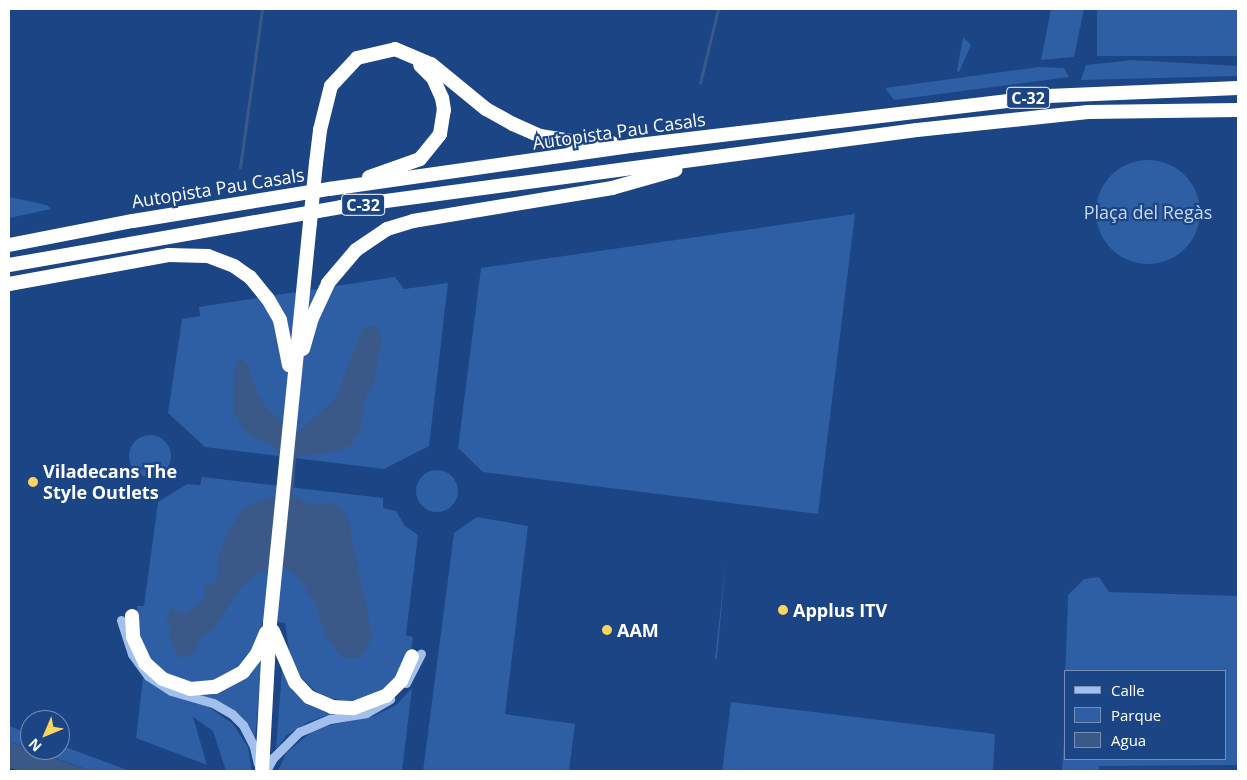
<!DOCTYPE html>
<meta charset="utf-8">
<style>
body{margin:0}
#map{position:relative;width:1247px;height:780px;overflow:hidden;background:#1b4585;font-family:"Open Sans",sans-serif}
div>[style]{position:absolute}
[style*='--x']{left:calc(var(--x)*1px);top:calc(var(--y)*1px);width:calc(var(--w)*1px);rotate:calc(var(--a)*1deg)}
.green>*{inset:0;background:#2e5ea3;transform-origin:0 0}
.round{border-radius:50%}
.water>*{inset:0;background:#3a5988}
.stream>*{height:2.5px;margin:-1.25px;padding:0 1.25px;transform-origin:1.25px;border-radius:1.25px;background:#3a5988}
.minor>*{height:9px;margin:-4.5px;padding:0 4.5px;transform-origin:4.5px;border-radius:4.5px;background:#a2c0eb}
.highway>*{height:14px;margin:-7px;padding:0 7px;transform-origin:7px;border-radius:7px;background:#fff}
.highway-bridge>*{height:14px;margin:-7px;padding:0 7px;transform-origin:7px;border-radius:7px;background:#fff}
.dots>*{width:14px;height:14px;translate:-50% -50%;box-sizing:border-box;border:2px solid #1b4585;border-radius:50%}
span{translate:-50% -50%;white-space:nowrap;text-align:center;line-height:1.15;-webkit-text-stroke:4.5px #1b4585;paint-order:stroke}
.shield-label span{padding:1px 4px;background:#1b4585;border:1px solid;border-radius:4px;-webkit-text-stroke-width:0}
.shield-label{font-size:16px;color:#fff;font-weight:700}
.street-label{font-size:18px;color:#fff}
.park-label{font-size:18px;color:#c7dbf8}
.poi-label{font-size:18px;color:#fff;font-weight:700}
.left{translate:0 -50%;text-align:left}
.frame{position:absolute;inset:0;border:10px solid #fff;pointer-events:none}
.legend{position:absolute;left:1064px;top:670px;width:162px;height:90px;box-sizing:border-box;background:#1b4585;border:1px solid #768fb6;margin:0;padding:6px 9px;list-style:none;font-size:15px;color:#fff}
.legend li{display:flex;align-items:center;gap:10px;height:25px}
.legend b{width:25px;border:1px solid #768fb6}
.north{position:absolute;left:20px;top:710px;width:50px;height:50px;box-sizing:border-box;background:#1b4585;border:1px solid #768fb6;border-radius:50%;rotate:225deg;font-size:14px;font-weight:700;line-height:20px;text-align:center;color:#fff}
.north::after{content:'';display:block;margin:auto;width:18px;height:22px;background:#fcd55f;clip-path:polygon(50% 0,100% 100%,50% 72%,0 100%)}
</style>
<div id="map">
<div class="green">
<div style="clip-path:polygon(1051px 9px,1084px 9px,1074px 57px,1041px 60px)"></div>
<div style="left:1097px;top:9px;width:141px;height:47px"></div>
<div style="clip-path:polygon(963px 37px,971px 45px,959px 72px,957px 71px)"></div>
<div style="clip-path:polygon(1133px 60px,1238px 66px,1238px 76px,1081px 80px,1086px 65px)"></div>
<div style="clip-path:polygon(1039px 67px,1064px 68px,1069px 77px,894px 100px,885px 88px)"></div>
<div class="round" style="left:1096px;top:160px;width:104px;height:104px"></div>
<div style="clip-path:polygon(9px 197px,47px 205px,51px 209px,9px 218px)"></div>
<div style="clip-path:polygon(855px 214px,818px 514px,483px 472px,458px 448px,481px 268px)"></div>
<div style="clip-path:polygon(395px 277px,404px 289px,448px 283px,429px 446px,384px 469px,205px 447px,168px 413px,182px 319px,200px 316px,199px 307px)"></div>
<div class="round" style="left:129px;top:435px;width:42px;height:42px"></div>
<div class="round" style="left:416px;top:470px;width:42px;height:42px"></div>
<div style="clip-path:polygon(202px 477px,383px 498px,383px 508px,396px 511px,405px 526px,418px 535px,406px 635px,413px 637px,411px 651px,408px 660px,384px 692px,363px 701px,342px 703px,341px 700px,324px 697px,314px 690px,296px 672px,290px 656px,285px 623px,262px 621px,262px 629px,244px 665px,214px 680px,187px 682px,169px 678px,147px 657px,136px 624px,137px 606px,144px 606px,158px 502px,187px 484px,200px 485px)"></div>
<div style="clip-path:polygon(477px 517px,528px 526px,505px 714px,575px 724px,569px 771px,423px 771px,454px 533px)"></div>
<div style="clip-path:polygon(726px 560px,717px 659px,715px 659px)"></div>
<div style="clip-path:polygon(1099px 577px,1109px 592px,1238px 596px,1238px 765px,1099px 766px,1099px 771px,1062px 771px,1064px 739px,1066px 759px,1226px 759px,1226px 671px,1066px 671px,1065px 682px,1068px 595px,1084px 579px)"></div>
<div style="clip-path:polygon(262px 658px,255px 739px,241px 719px,190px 693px)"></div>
<div style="clip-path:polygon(282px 670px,288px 679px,349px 712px,331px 714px,308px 722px,287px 735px,276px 749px)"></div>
<div style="clip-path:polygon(143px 678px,172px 696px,206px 705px,233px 724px,248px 747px,252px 771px,226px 771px,213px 731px,193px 717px,207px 765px,136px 738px)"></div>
<div style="clip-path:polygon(412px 688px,402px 771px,278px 771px,286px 753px,316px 728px,374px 716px,396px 705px)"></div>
<div style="clip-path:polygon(731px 702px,995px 734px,993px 771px,722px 771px)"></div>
<div style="clip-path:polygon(9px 726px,30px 734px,30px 749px,9px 741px)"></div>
<div style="clip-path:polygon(60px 745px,130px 771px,91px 771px,33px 750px,60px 750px)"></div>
</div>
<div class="water">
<div style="clip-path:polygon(372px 326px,380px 330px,381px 341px,374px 381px,366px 395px,360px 431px,351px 445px,334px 452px,296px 457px,293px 495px,311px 505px,335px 503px,347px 515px,372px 636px,366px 650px,357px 658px,345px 658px,337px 651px,326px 636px,315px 603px,299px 579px,285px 568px,258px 573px,243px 585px,213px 629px,202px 636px,194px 653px,178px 658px,168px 632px,172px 628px,166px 624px,171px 608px,182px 615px,199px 605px,206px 595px,204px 586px,215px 583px,219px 576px,218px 559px,227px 533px,245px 507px,276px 495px,280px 455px,271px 444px,253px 438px,242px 428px,233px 409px,235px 363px,239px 358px,248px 365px,256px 391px,267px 409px,296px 434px,336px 398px,363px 328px)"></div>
<div style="clip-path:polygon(9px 741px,30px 750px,91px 771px,20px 771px,9px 767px)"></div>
</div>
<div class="stream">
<div style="--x:700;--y:83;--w:76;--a:-76.3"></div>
<div style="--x:240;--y:168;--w:161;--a:-82.1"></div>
</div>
<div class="minor">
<div style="--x:121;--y:620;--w:36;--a:72"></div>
<div style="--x:132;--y:654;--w:27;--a:54"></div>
<div style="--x:148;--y:676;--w:27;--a:33"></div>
<div style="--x:171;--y:691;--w:44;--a:15.9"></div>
<div style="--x:213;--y:703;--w:22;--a:30"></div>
<div style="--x:232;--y:714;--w:16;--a:45"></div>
<div style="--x:243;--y:725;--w:25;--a:63"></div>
<div style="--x:254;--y:747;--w:17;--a:77"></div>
<div style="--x:406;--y:683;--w:33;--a:-63"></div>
<div style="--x:266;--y:771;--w:15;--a:-62"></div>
<div style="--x:273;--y:758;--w:37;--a:-45"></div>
<div style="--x:299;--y:732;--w:34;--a:-23"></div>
<div style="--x:330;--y:719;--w:36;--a:-9"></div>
<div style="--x:366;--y:713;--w:28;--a:-30"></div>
</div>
<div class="highway">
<div style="--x:316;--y:163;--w:33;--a:-83"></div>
<div style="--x:320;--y:130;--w:45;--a:-76"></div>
<div style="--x:331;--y:86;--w:38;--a:-47"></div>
<div style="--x:357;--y:58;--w:39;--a:-13"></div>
<div style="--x:395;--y:49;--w:39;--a:23"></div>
<div style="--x:431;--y:64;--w:71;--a:39.3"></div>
<div style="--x:486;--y:109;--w:31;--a:29"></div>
<div style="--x:513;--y:124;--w:30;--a:24"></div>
<div style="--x:540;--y:136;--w:30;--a:9"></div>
<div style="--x:570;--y:141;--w:42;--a:2.7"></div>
<div style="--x:369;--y:177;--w:54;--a:-19.4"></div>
<div style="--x:420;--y:159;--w:32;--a:-51"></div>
<div style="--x:440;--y:134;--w:24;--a:-81"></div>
<div style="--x:444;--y:110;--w:12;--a:-99"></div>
<div style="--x:442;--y:98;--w:22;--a:-114"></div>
<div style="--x:433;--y:78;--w:18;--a:-135"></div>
<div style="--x:9;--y:245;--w:126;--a:-11"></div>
<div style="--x:133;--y:221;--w:199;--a:-9.3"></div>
<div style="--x:329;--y:189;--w:304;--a:-8.1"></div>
<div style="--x:630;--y:146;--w:421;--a:-6.8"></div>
<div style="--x:1048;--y:96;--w:190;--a:-2.4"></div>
<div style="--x:9;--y:265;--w:337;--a:-9.9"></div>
<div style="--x:341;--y:207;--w:581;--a:-7.61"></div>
<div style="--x:917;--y:130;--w:172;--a:-6"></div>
<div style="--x:1088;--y:112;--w:150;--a:-0.8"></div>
<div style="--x:9;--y:284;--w:162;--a:-10.3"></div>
<div style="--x:168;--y:255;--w:40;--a:1.4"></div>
<div style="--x:208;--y:256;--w:28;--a:21"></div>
<div style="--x:234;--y:266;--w:19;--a:35"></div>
<div style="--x:250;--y:277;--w:28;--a:51"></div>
<div style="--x:268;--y:299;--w:24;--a:60"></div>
<div style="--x:280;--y:320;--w:46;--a:78.7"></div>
<div style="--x:303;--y:349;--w:32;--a:-74"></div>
<div style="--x:312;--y:318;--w:38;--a:-65"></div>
<div style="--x:328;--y:283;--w:43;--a:-49.7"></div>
<div style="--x:356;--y:250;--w:37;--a:-34"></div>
<div style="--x:387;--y:229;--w:27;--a:-17"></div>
<div style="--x:413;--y:221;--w:202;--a:-9.4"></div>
<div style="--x:612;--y:188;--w:66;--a:-15.9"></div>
<div style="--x:132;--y:616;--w:21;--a:87"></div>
<div style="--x:133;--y:637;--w:29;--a:65"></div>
<div style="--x:145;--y:663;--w:24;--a:42"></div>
<div style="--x:163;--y:679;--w:29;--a:20"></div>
<div style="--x:190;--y:689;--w:25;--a:-5"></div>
<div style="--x:215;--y:687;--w:32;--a:-28"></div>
<div style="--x:243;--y:672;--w:23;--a:-52"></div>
<div style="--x:257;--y:654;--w:23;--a:-67"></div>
<div style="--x:273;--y:631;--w:56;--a:66.7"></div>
<div style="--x:295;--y:682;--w:21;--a:47"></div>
<div style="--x:309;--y:697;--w:25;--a:23"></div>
<div style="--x:332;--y:707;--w:22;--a:3"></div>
<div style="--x:354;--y:708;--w:34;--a:-21"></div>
<div style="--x:386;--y:696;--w:21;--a:-45"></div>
<div style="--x:401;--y:681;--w:27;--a:-66"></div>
<div style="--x:262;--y:771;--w:148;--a:-86.9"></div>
<div style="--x:270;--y:623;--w:402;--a:-84.3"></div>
</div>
<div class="highway-bridge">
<div style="--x:310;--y:223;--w:60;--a:-84.3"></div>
</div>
<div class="dots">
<div style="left:33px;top:482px;background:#fcd55f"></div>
<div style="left:783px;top:610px;background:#fcd55f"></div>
<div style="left:607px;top:630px;background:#fcd55f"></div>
</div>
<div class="shield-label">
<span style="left:1028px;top:98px">C-32</span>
<span style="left:363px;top:205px">C-32</span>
</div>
<div class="street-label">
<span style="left:619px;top:131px;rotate:-8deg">Autopista Pau Casals</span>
<span style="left:218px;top:188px;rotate:-9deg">Autopista Pau Casals</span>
</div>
<div class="park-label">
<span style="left:1148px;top:212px">Plaça del Regàs</span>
</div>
<div class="poi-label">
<span class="left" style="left:43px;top:482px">Viladecans The<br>Style Outlets</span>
<span class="left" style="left:793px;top:610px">Applus ITV</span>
<span class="left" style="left:617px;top:630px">AAM</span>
</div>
<div class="frame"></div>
<ul class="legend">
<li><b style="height:6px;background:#a2c0eb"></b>Calle</li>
<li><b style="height:14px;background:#2e5ea3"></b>Parque</li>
<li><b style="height:14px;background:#3a5988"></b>Agua</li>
</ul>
<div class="north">N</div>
</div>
